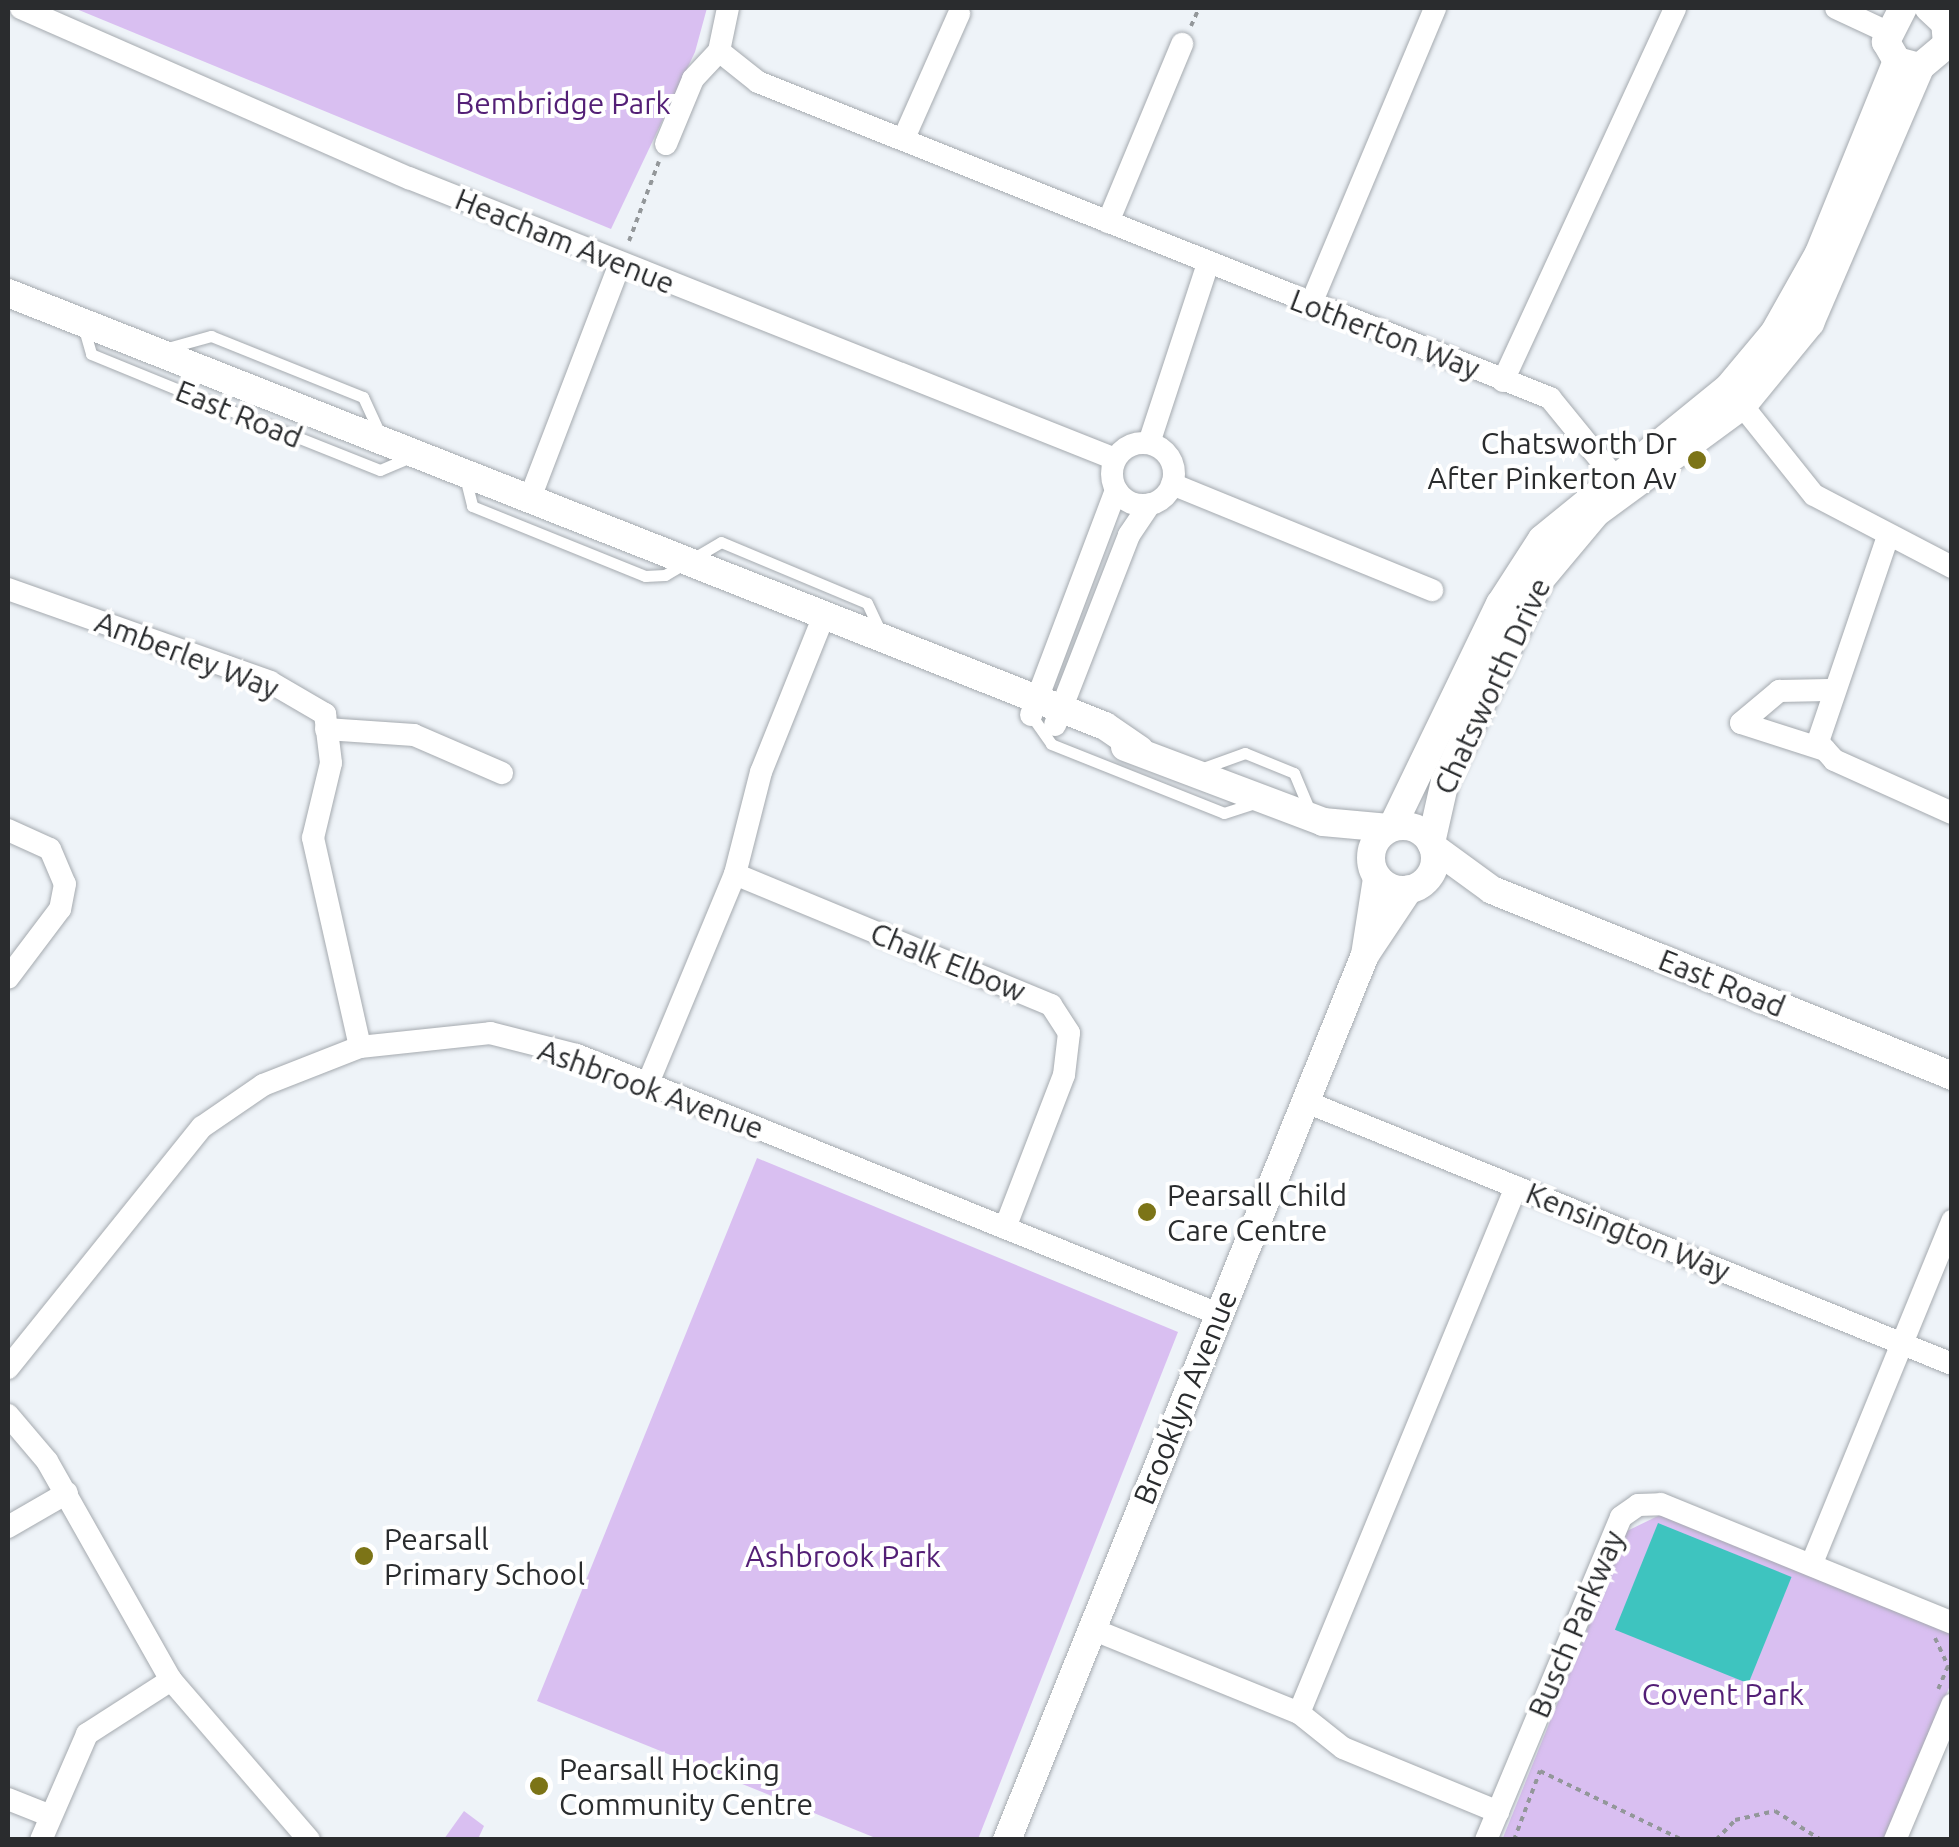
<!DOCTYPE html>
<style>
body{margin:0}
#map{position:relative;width:1959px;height:1847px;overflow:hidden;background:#eef3f8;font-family:Ubuntu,sans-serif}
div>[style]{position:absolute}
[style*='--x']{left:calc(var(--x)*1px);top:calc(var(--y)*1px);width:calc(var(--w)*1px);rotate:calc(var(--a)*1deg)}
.green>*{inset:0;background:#d9bff1}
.water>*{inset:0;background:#3ec4bf;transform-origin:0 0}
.path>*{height:4px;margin-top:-2px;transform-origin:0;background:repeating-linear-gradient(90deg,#93979a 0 5px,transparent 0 10px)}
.roads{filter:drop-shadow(0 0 2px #a5aaaf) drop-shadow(0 0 2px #a5aaaf)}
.service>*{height:11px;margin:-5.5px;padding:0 5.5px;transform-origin:5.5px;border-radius:5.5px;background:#fff}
.minor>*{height:22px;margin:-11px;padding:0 11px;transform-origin:11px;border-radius:11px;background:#fff}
.minor>.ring{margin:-11px;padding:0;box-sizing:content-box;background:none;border:22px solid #fff;border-radius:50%}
.tertiary>*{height:28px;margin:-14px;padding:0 14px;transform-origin:14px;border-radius:14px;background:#fff}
.tertiary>.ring{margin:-14px;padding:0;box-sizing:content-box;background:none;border:28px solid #fff;border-radius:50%}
.dots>*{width:28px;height:28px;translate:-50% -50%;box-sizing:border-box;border:5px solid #fff;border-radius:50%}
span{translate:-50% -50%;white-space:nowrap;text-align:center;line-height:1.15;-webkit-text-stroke:8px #fff;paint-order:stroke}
.park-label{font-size:30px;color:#531f76}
.street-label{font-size:30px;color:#2a2c2e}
.poi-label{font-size:30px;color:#2a2c2e}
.right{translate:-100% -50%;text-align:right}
.left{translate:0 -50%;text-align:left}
.frame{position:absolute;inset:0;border:10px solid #2a2c2e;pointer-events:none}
</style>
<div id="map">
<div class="green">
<div style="clip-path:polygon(74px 8px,707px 8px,695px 52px,611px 229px)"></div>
<div style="clip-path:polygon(757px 1158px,1178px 1332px,978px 1839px,878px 1839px,537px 1701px)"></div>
<div style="clip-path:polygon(1664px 1513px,1950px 1632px,1951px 1683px,1887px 1839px,1502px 1840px,1627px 1531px)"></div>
<div style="clip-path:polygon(464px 1811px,484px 1826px,478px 1839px,444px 1839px)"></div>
</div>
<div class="water">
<div style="left:1658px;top:1523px;width:144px;height:115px;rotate:22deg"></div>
</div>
<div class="path">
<div style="--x:1191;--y:26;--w:20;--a:-66"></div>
<div style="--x:629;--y:241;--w:85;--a:-69.4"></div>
<div style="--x:1935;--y:1638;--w:31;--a:65"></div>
<div style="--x:1948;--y:1666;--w:25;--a:113"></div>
<div style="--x:1514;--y:1840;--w:74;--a:-69.4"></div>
<div style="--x:1540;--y:1771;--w:159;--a:25.8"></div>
<div style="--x:1716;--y:1840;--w:28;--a:-46"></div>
<div style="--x:1735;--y:1820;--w:41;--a:-12.7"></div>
<div style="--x:1775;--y:1811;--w:54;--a:32.2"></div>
</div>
<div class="roads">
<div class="service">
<div style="--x:82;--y:322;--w:33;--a:74"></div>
<div style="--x:91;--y:354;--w:100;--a:22.2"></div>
<div style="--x:184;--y:392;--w:211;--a:21.7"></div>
<div style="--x:380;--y:470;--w:36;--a:-23"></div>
<div style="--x:164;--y:349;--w:49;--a:-15.5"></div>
<div style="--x:211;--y:336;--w:164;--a:21.9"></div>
<div style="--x:363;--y:397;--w:41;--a:65.3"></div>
<div style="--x:465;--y:477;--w:30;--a:76"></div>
<div style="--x:472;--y:506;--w:187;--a:22"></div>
<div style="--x:645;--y:576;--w:20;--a:-3"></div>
<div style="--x:665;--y:575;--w:65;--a:-30.5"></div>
<div style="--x:721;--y:542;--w:158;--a:22.7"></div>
<div style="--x:867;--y:603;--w:33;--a:65"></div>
<div style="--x:1031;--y:715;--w:35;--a:55"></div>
<div style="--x:1051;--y:744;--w:186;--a:21.7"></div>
<div style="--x:1224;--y:813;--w:38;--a:-18"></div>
<div style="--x:1195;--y:771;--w:53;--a:-19.8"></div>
<div style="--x:1245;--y:753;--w:53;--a:22.2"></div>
<div style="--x:1294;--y:773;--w:47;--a:67.3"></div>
</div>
<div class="minor">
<div style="--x:21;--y:8;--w:424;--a:23.7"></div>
<div style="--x:409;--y:178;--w:760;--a:21.7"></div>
<div style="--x:728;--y:8;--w:44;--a:101.8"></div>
<div style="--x:719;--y:51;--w:50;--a:38.5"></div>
<div style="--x:758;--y:82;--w:853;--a:21.75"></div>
<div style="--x:1550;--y:398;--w:119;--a:50.8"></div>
<div style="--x:1836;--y:8;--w:54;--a:25.1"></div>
<div style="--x:904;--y:138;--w:136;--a:-66.1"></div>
<div style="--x:666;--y:144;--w:70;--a:-67.4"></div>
<div style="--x:693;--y:79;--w:38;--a:-47"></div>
<div style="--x:1108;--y:222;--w:193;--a:-67.4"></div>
<div style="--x:1310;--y:306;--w:323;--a:-67.2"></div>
<div style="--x:1503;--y:381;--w:411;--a:-65.2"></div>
<div style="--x:1733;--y:394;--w:129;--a:51.3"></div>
<div style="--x:1814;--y:495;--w:156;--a:27.6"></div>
<div style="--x:1149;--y:443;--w:188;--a:-71.8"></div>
<div class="ring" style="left:1112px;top:443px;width:40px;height:40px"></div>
<div style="--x:1172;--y:484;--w:281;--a:22.2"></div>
<div style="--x:530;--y:498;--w:251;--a:-69"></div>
<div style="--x:1887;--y:539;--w:214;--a:108.8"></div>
<div style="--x:1818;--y:742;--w:24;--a:48"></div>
<div style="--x:1834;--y:760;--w:129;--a:24.2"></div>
<div style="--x:8;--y:589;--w:278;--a:19.5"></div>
<div style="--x:270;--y:682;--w:64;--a:30.2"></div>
<div style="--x:325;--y:714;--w:49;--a:83"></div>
<div style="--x:331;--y:763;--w:77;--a:103.5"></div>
<div style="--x:313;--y:838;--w:214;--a:77.3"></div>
<div style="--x:1031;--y:715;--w:241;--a:-69.3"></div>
<div style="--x:1055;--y:725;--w:204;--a:-68.7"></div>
<div style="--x:1129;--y:535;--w:37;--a:-56"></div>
<div style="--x:326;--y:729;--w:88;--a:3.9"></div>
<div style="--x:414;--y:735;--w:96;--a:23.4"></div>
<div style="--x:1825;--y:750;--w:88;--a:-162.2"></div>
<div style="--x:1741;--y:723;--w:50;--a:-40.1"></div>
<div style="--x:1779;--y:691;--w:50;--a:-1.1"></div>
<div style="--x:8;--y:830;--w:46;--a:24.3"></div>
<div style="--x:50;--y:849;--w:38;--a:67"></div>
<div style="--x:65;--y:884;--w:25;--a:101"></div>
<div style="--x:60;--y:909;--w:86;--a:127"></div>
<div style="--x:735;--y:874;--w:342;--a:22.5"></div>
<div style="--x:1051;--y:1005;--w:33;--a:57"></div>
<div style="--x:1069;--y:1033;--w:42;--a:96.8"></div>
<div style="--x:1064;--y:1075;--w:164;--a:111.1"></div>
<div style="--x:648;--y:1083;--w:226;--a:-67.4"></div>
<div style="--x:735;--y:874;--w:105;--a:-75.7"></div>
<div style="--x:761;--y:772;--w:166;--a:-68.1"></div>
<div style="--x:1304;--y:1101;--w:699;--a:22.09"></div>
<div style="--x:8;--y:1368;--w:309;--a:-51.2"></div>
<div style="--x:202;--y:1127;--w:74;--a:-34.5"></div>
<div style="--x:263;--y:1085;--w:104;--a:-21.4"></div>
<div style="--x:360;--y:1047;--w:131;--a:-6.1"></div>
<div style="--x:490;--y:1033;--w:90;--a:14.2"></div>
<div style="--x:577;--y:1055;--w:691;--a:22"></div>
<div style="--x:8;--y:1415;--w:60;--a:49.7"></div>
<div style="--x:47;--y:1461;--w:252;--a:60.5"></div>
<div style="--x:171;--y:1680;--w:211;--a:49.2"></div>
<div style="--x:8;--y:1527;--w:68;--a:-30"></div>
<div style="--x:1812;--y:1563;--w:370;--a:-67.7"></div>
<div style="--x:1092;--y:1629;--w:223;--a:22.1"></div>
<div style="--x:1299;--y:1713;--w:56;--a:38.5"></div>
<div style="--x:1343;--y:1748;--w:168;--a:22.4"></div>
<div style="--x:1299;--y:1713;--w:569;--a:-67.58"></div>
<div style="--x:8;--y:1799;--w:46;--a:21.6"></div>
<div style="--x:41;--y:1840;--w:116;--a:-66.5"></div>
<div style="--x:87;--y:1734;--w:100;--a:-32.7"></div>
<div style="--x:1486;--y:1840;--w:350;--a:-67.3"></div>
<div style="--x:1621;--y:1517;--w:21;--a:-35"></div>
<div style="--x:1638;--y:1505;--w:23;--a:-2"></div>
<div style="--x:1661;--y:1504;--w:314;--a:22.2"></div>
<div style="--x:1895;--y:1840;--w:147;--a:-67.1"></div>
</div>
<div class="tertiary">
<div style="--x:1903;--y:8;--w:38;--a:117"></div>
<div style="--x:1886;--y:42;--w:22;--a:60"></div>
<div style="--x:1897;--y:61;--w:24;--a:15"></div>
<div style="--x:1920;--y:67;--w:35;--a:-40"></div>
<div style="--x:1947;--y:44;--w:21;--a:-95"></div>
<div style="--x:1945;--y:23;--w:22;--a:-137"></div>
<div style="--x:8;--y:293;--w:1179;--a:21.54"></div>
<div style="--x:1105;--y:726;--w:42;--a:34.4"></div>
<div style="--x:1125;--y:747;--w:212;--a:20.7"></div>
<div style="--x:1323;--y:822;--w:66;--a:5.2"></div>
<div class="ring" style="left:1371px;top:826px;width:36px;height:36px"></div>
<div style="--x:1392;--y:827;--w:248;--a:-64.2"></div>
<div style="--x:1500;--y:604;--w:77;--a:-57.1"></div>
<div style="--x:1542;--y:539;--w:240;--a:-39.1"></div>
<div style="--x:1728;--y:388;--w:72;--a:-50.1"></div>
<div style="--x:1774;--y:333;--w:92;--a:-60.6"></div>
<div style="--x:1819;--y:253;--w:207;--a:-67.9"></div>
<div style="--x:1431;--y:843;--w:64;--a:-77.3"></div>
<div style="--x:1445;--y:781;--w:222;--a:-64.7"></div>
<div style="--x:1540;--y:580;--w:87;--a:-50.1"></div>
<div style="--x:1596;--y:513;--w:182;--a:-36.3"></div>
<div style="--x:1743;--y:405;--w:106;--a:-50.7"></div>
<div style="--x:1810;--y:323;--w:279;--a:-66.7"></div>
<div style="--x:1433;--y:847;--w:73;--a:36.1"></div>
<div style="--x:1492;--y:890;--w:496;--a:22"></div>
<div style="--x:1365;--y:955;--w:79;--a:-56.3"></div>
<div style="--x:1007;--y:1840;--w:955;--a:-67.98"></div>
<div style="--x:1365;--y:955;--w:78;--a:-81.1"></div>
</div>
</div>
<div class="dots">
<div style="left:1697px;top:460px;background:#7c7417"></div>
<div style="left:1147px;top:1212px;background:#7c7417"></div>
<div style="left:364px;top:1556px;background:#7c7417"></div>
<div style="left:539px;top:1786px;background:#7c7417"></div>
</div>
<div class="park-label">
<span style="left:563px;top:103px">Bembridge Park</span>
<span style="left:843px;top:1556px">Ashbrook Park</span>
<span style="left:1723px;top:1694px">Covent Park</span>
</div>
<div class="street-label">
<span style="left:565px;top:241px;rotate:22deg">Heacham Avenue</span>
<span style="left:1385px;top:334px;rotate:21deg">Lotherton Way</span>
<span style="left:239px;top:414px;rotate:22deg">East Road</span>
<span style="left:187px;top:655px;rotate:21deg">Amberley Way</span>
<span style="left:1492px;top:686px;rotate:-65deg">Chatsworth Drive</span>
<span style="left:948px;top:962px;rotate:22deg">Chalk Elbow</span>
<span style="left:1722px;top:983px;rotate:22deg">East Road</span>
<span style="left:651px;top:1089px;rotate:20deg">Ashbrook Avenue</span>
<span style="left:1628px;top:1232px;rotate:22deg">Kensington Way</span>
<span style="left:1185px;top:1397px;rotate:-68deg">Brooklyn Avenue</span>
<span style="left:1576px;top:1624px;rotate:-67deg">Busch Parkway</span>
</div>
<div class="poi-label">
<span class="right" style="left:1677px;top:460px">Chatsworth Dr<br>After Pinkerton Av</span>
<span class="left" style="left:1167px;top:1212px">Pearsall Child<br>Care Centre</span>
<span class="left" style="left:384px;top:1556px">Pearsall<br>Primary School</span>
<span class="left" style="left:559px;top:1786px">Pearsall Hocking<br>Community Centre</span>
</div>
<div class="frame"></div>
</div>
